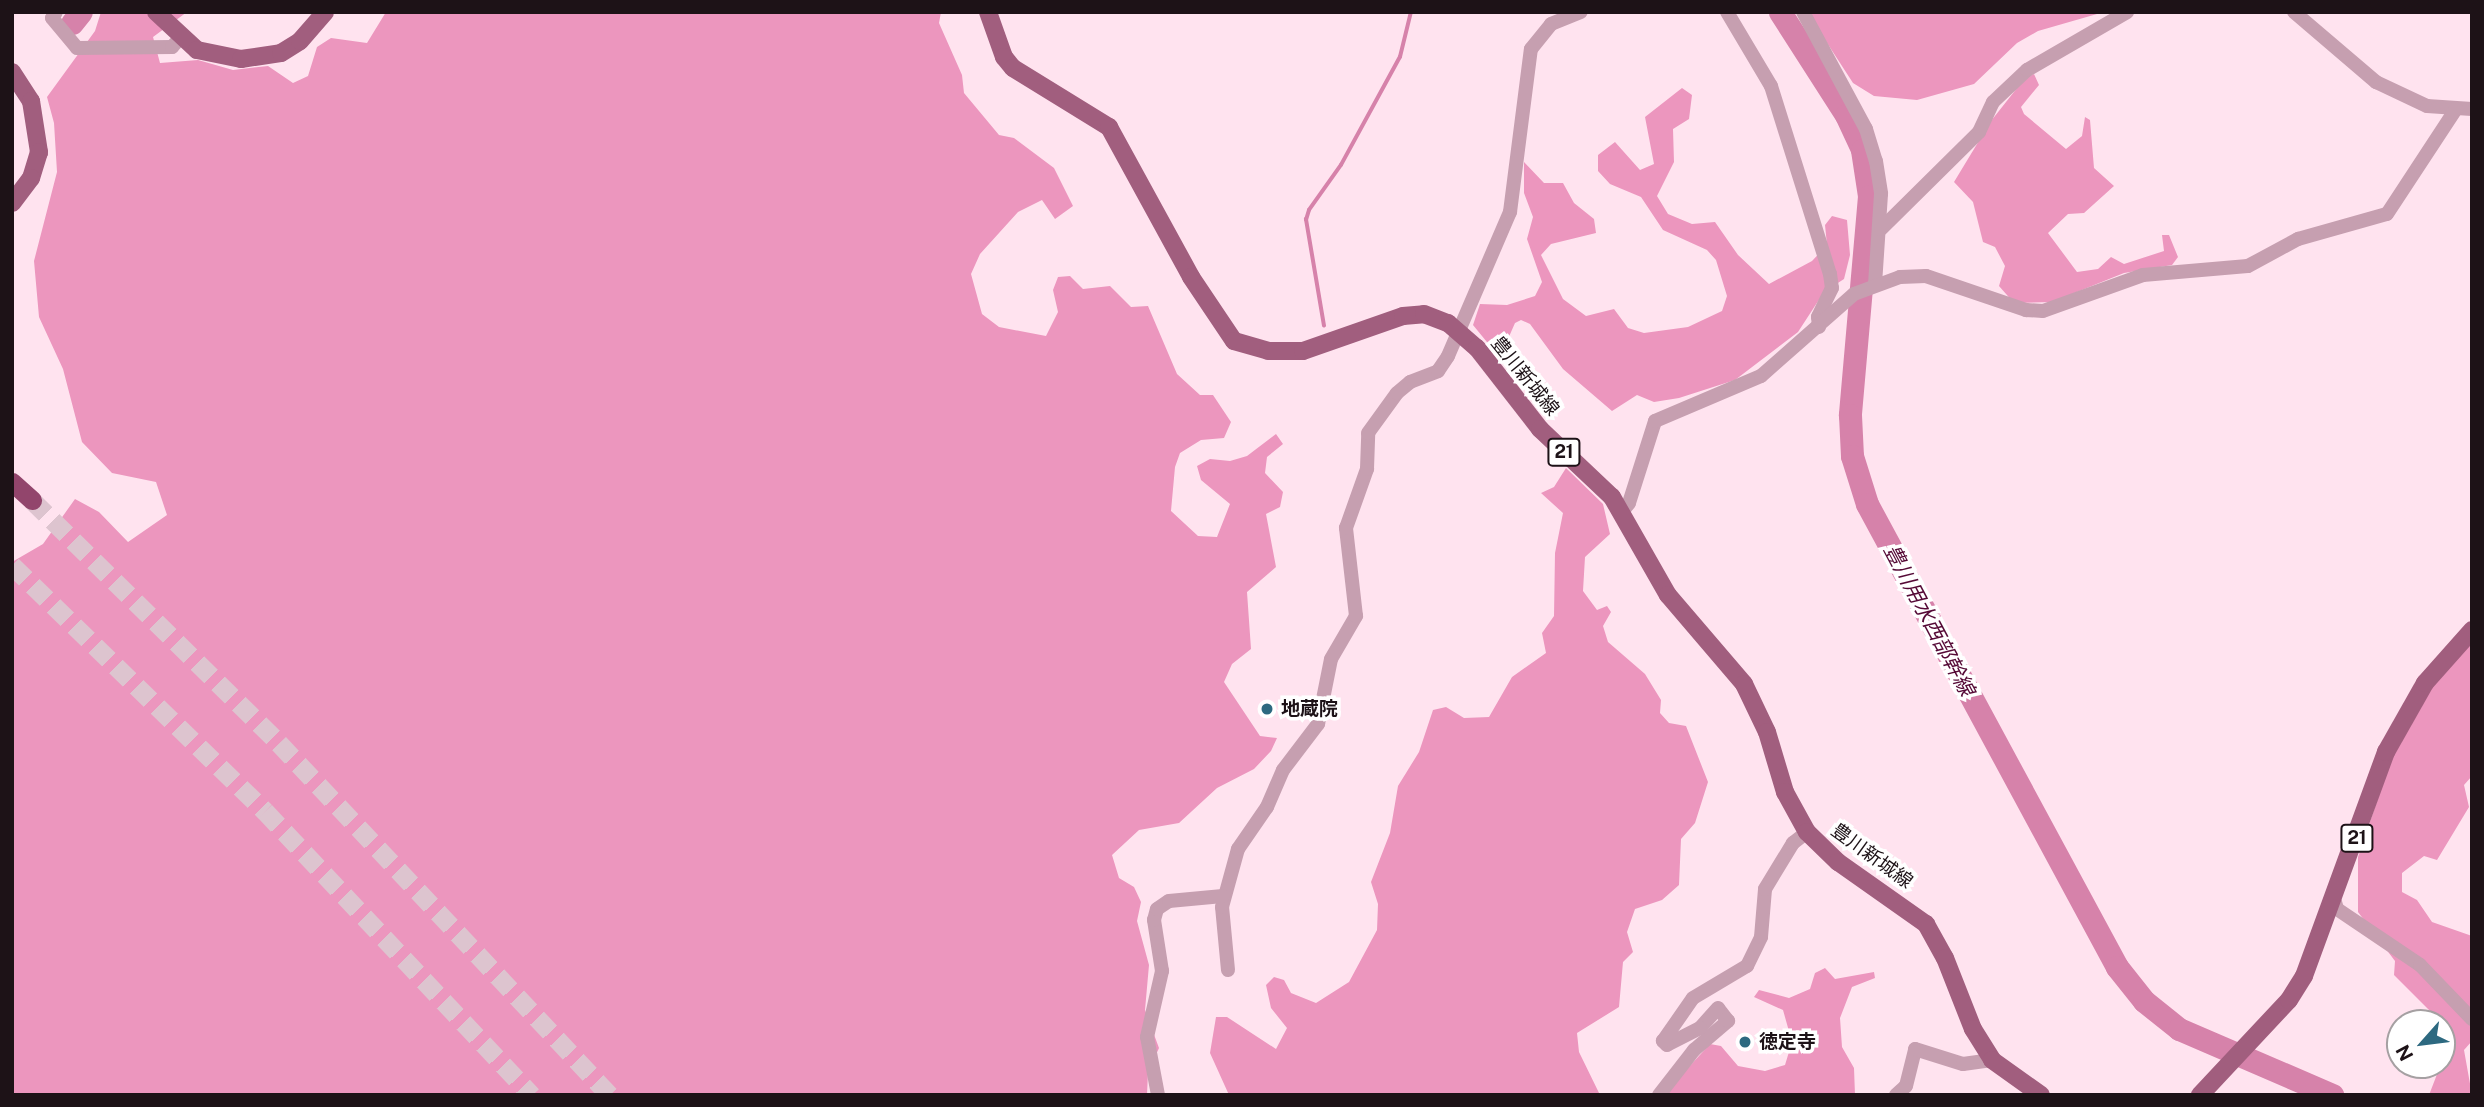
<!DOCTYPE html>
<meta charset="utf-8">
<style>
body{margin:0}
#map{position:relative;width:2484px;height:1107px;overflow:hidden;background:#ffe3ef;font-family:"Public Sans","Noto Sans JP",sans-serif}
div>[style]{position:absolute}
[style*='--x']{left:calc(var(--x)*1px);top:calc(var(--y)*1px);width:calc(var(--w)*1px);rotate:calc(var(--a)*1deg)}
.forest>*{inset:0;background:#ec96be}
.stream>*{height:3.5px;margin:-1.75px;padding:0 1.75px;transform-origin:1.75px;border-radius:1.75px;background:#d682aa}
.river>*{height:23px;margin:-11.5px;padding:0 11.5px;transform-origin:11.5px;border-radius:11.5px;background:#d682aa}
.highway-tunnel>*{height:19px;margin-top:-9.5px;transform-origin:0;background:repeating-linear-gradient(90deg,#ddc4cf 0 19px,transparent 0 29px)}
.minor>*{height:14px;margin:-7px;padding:0 7px;transform-origin:7px;border-radius:7px;background:#c69fb0}
.major>*{height:18px;margin:-9px;padding:0 9px;transform-origin:9px;border-radius:9px;background:#a15e7e}
.highway>*{height:19px;margin:-9.5px;padding:0 9.5px;transform-origin:9.5px;border-radius:9.5px;background:#92456c}
.dots>*{width:19px;height:19px;translate:-50% -50%;box-sizing:border-box;border:4px solid #fff;border-radius:50%}
span{translate:-50% -50%;white-space:nowrap;text-align:center;line-height:1.15;-webkit-text-stroke:7px #fff;paint-order:stroke}
.shield-label span{padding:2px 5px;background:#fff;border:2px solid;border-radius:5px;-webkit-text-stroke-width:0}
.shield-label{font-size:18px;color:#1d1217;font-weight:700}
.street-label{font-size:19px;color:#1d1217}
.poi-label{font-size:19px;color:#1d1217;font-weight:700}
.left{translate:0 -50%;text-align:left}
.water-label{font-size:21px;color:#550936;font-style:italic}
.frame{position:absolute;inset:0;border:14px solid #1d1217;pointer-events:none}
.north{position:absolute;left:2386px;top:1009px;width:70px;height:70px;box-sizing:border-box;background:#fff;border:2px solid #a5a0a2;border-radius:50%;rotate:242deg;font-size:19px;font-weight:700;line-height:28px;text-align:center;color:#1d1217}
.north::after{content:'';display:block;margin:auto;width:24px;height:32px;background:#2d6980;clip-path:polygon(50% 0,100% 100%,50% 72%,0 100%)}
</style>
<div id="map">
<div class="forest">
<div style="clip-path:polygon(101px 12px,187px 12px,153px 37px,160px 63px,198px 60px,233px 70px,268px 66px,293px 83px,308px 76px,317px 47px,331px 38px,367px 43px,386px 12px,941px 12px,939px 23px,962px 75px,964px 93px,999px 135px,1014px 138px,1054px 168px,1073px 206px,1055px 219px,1042px 200px,1018px 212px,980px 254px,971px 274px,982px 314px,999px 327px,1046px 336px,1058px 312px,1053px 290px,1058px 277px,1070px 276px,1083px 289px,1110px 286px,1131px 307px,1148px 306px,1177px 374px,1200px 395px,1213px 395px,1231px 422px,1224px 438px,1201px 440px,1180px 453px,1175px 467px,1171px 511px,1198px 536px,1217px 537px,1230px 504px,1201px 480px,1197px 466px,1210px 459px,1230px 461px,1247px 456px,1276px 434px,1283px 444px,1267px 457px,1265px 473px,1283px 492px,1280px 507px,1266px 514px,1276px 567px,1247px 592px,1251px 649px,1232px 664px,1224px 682px,1260px 736px,1277px 738px,1271px 751px,1254px 769px,1217px 788px,1179px 823px,1139px 830px,1112px 855px,1119px 878px,1134px 887px,1141px 902px,1137px 921px,1149px 965px,1145px 1010px,1159px 1048px,1148px 1072px,1147px 1095px,12px 1095px,12px 562px,43px 544px,75px 499px,99px 512px,128px 542px,167px 515px,156px 482px,112px 473px,82px 442px,63px 369px,39px 317px,34px 261px,57px 172px,54px 123px,47px 97px,95px 31px)"></div>
<div style="clip-path:polygon(1807px 12px,2104px 12px,2038px 31px,2017px 43px,1974px 84px,1917px 100px,1874px 96px,1853px 83px)"></div>
<div style="clip-path:polygon(2034px 74px,2039px 85px,2021px 107px,2024px 114px,2066px 149px,2082px 136px,2085px 117px,2090px 120px,2094px 168px,2114px 186px,2084px 213px,2068px 214px,2048px 233px,2077px 272px,2098px 269px,2111px 257px,2124px 264px,2164px 251px,2162px 235px,2169px 235px,2178px 257px,2172px 265px,2124px 273px,2052px 302px,2014px 303px,1999px 286px,2005px 266px,1995px 247px,1983px 242px,1973px 202px,1954px 182px,1991px 121px,2025px 78px)"></div>
<div style="clip-path:polygon(1682px 88px,1692px 95px,1689px 119px,1673px 129px,1674px 162px,1657px 196px,1668px 214px,1692px 224px,1715px 222px,1738px 255px,1769px 284px,1812px 261px,1827px 245px,1825px 225px,1832px 216px,1847px 220px,1850px 255px,1844px 279px,1824px 292px,1798px 332px,1735px 380px,1679px 398px,1654px 402px,1637px 395px,1612px 411px,1563px 369px,1530px 324px,1521px 320px,1515px 323px,1504px 348px,1491px 347px,1473px 325px,1480px 304px,1507px 305px,1535px 296px,1542px 282px,1527px 239px,1533px 217px,1524px 193px,1524px 162px,1544px 183px,1563px 183px,1574px 203px,1594px 219px,1596px 233px,1551px 244px,1541px 255px,1563px 299px,1586px 316px,1614px 309px,1628px 328px,1644px 333px,1688px 327px,1722px 311px,1727px 296px,1716px 260px,1707px 250px,1663px 230px,1641px 197px,1610px 184px,1598px 171px,1598px 155px,1615px 142px,1640px 170px,1654px 164px,1645px 117px)"></div>
<div style="clip-path:polygon(1566px 468px,1603px 504px,1610px 534px,1585px 557px,1583px 591px,1597px 610px,1607px 606px,1611px 612px,1603px 626px,1608px 642px,1645px 674px,1661px 700px,1660px 713px,1669px 723px,1686px 726px,1708px 782px,1695px 823px,1681px 839px,1679px 885px,1662px 900px,1635px 909px,1627px 932px,1633px 952px,1623px 962px,1619px 1007px,1577px 1033px,1579px 1052px,1600px 1095px,1229px 1095px,1210px 1053px,1216px 1017px,1227px 1017px,1276px 1049px,1287px 1028px,1271px 1008px,1266px 985px,1274px 977px,1284px 980px,1291px 993px,1316px 1003px,1349px 982px,1377px 930px,1378px 904px,1371px 882px,1390px 833px,1398px 786px,1419px 752px,1433px 710px,1446px 707px,1464px 718px,1489px 717px,1512px 677px,1546px 653px,1542px 633px,1554px 616px,1555px 553px,1563px 513px,1541px 493px,1554px 487px)"></div>
<div style="clip-path:polygon(2472px 638px,2472px 776px,2464px 785px,2469px 807px,2437px 860px,2424px 856px,2402px 873px,2402px 892px,2417px 900px,2432px 922px,2472px 936px,2472px 1041px,2464px 1050px,2472px 1095px,2429px 1095px,2446px 1051px,2442px 1023px,2394px 975px,2395px 961px,2358px 912px,2358px 857px,2392px 757px,2436px 680px)"></div>
<div style="clip-path:polygon(1825px 968px,1835px 979px,1874px 972px,1875px 978px,1852px 987px,1840px 1018px,1842px 1047px,1854px 1068px,1855px 1095px,1663px 1095px,1710px 1044px,1721px 1046px,1738px 1066px,1765px 1071px,1785px 1065px,1792px 1042px,1783px 1010px,1754px 997px,1759px 990px,1789px 998px,1810px 989px,1815px 973px)"></div>
</div>
<div class="stream">
<div style="--x:1324;--y:326;--w:108;--a:-99.6"></div>
<div style="--x:1306;--y:220;--w:10;--a:-73"></div>
<div style="--x:1309;--y:210;--w:55;--a:-54.6"></div>
<div style="--x:1341;--y:165;--w:123;--a:-61.4"></div>
<div style="--x:1400;--y:57;--w:46;--a:-76.3"></div>
</div>
<div class="river">
<div style="--x:1780;--y:12;--w:122;--a:57.3"></div>
<div style="--x:1846;--y:115;--w:38;--a:65"></div>
<div style="--x:1862;--y:150;--w:47;--a:81.3"></div>
<div style="--x:1869;--y:196;--w:220;--a:95"></div>
<div style="--x:1850;--y:415;--w:41;--a:87.2"></div>
<div style="--x:1852;--y:456;--w:50;--a:72.6"></div>
<div style="--x:1867;--y:504;--w:526;--a:61.63"></div>
<div style="--x:2117;--y:967;--w:43;--a:51.5"></div>
<div style="--x:2144;--y:1001;--w:45;--a:38.7"></div>
<div style="--x:2179;--y:1029;--w:167;--a:23.3"></div>
<div style="--x:72;--y:23;--w:14;--a:-51"></div>
</div>
<div class="highway-tunnel">
<div style="--x:32;--y:500;--w:346;--a:44.5"></div>
<div style="--x:279;--y:743;--w:483;--a:46.8"></div>
<div style="--x:12;--y:565;--w:353;--a:44.2"></div>
<div style="--x:265;--y:811;--w:390;--a:46.8"></div>
</div>
<div class="minor">
<div style="--x:56;--y:12;--w:7;--a:124"></div>
<div style="--x:52;--y:18;--w:39;--a:50"></div>
<div style="--x:77;--y:48;--w:95;--a:-0.6"></div>
<div style="--x:172;--y:47;--w:12;--a:-48"></div>
<div style="--x:1727;--y:12;--w:86;--a:59.3"></div>
<div style="--x:1771;--y:86;--w:197;--a:72.6"></div>
<div style="--x:1830;--y:274;--w:14;--a:82"></div>
<div style="--x:1832;--y:288;--w:32;--a:116"></div>
<div style="--x:1818;--y:317;--w:10;--a:84"></div>
<div style="--x:1803;--y:12;--w:133;--a:61.7"></div>
<div style="--x:1866;--y:129;--w:34;--a:73"></div>
<div style="--x:1876;--y:161;--w:33;--a:81"></div>
<div style="--x:1881;--y:194;--w:90;--a:93.8"></div>
<div style="--x:2294;--y:12;--w:108;--a:40.5"></div>
<div style="--x:2376;--y:82;--w:56;--a:25.2"></div>
<div style="--x:2427;--y:106;--w:45;--a:3.8"></div>
<div style="--x:1881;--y:229;--w:138;--a:-44.7"></div>
<div style="--x:1979;--y:132;--w:33;--a:-65"></div>
<div style="--x:1993;--y:102;--w:47;--a:-43.3"></div>
<div style="--x:2027;--y:70;--w:116;--a:-30.1"></div>
<div style="--x:1622;--y:512;--w:11;--a:-52"></div>
<div style="--x:1629;--y:503;--w:86;--a:-72.4"></div>
<div style="--x:1655;--y:421;--w:115;--a:-23"></div>
<div style="--x:1761;--y:376;--w:124;--a:-41.4"></div>
<div style="--x:1854;--y:294;--w:49;--a:-20.3"></div>
<div style="--x:1900;--y:277;--w:26;--a:-2"></div>
<div style="--x:1926;--y:276;--w:106;--a:18.8"></div>
<div style="--x:2026;--y:310;--w:17;--a:3"></div>
<div style="--x:2043;--y:311;--w:106;--a:-19.8"></div>
<div style="--x:2143;--y:275;--w:105;--a:-4.9"></div>
<div style="--x:2248;--y:266;--w:57;--a:-28.4"></div>
<div style="--x:2298;--y:239;--w:92;--a:-15.7"></div>
<div style="--x:2387;--y:214;--w:126;--a:-56.7"></div>
<div style="--x:2335;--y:902;--w:7;--a:74"></div>
<div style="--x:2337;--y:909;--w:100;--a:34"></div>
<div style="--x:2420;--y:965;--w:75;--a:46.1"></div>
<div style="--x:1228;--y:970;--w:63;--a:-95.4"></div>
<div style="--x:1222;--y:907;--w:60;--a:-74.6"></div>
<div style="--x:1238;--y:849;--w:51;--a:-55.4"></div>
<div style="--x:1267;--y:807;--w:40;--a:-66.6"></div>
<div style="--x:1283;--y:770;--w:58;--a:-52.7"></div>
<div style="--x:1318;--y:724;--w:66;--a:-78.7"></div>
<div style="--x:1331;--y:659;--w:50;--a:-59.8"></div>
<div style="--x:1356;--y:616;--w:89;--a:-96.5"></div>
<div style="--x:1346;--y:528;--w:63;--a:-70.4"></div>
<div style="--x:1367;--y:469;--w:36;--a:-88"></div>
<div style="--x:1368;--y:433;--w:49;--a:-54.1"></div>
<div style="--x:1397;--y:393;--w:17;--a:-40"></div>
<div style="--x:1410;--y:382;--w:30;--a:-21"></div>
<div style="--x:1438;--y:371;--w:18;--a:-56"></div>
<div style="--x:1448;--y:356;--w:157;--a:-66.7"></div>
<div style="--x:1510;--y:212;--w:164;--a:-82.7"></div>
<div style="--x:1531;--y:49;--w:32;--a:-51"></div>
<div style="--x:1551;--y:24;--w:32;--a:-22"></div>
<div style="--x:1158;--y:1095;--w:59;--a:-100.7"></div>
<div style="--x:1147;--y:1037;--w:68;--a:-77.2"></div>
<div style="--x:1162;--y:971;--w:52;--a:-98.9"></div>
<div style="--x:1154;--y:920;--w:11;--a:-75"></div>
<div style="--x:1157;--y:909;--w:14;--a:-34"></div>
<div style="--x:1169;--y:901;--w:54;--a:-5.3"></div>
<div style="--x:1659;--y:1095;--w:57;--a:-52.1"></div>
<div style="--x:1694;--y:1050;--w:45;--a:-40.5"></div>
<div style="--x:1728;--y:1021;--w:16;--a:-128"></div>
<div style="--x:1718;--y:1008;--w:27;--a:132"></div>
<div style="--x:1700;--y:1028;--w:37;--a:153"></div>
<div style="--x:1667;--y:1045;--w:6;--a:-135"></div>
<div style="--x:1663;--y:1041;--w:52;--a:-55.1"></div>
<div style="--x:1693;--y:998;--w:63;--a:-30.7"></div>
<div style="--x:1747;--y:966;--w:32;--a:-64"></div>
<div style="--x:1761;--y:937;--w:48;--a:-85.2"></div>
<div style="--x:1765;--y:889;--w:54;--a:-58.7"></div>
<div style="--x:1793;--y:843;--w:18;--a:-38"></div>
<div style="--x:1896;--y:1095;--w:13;--a:-42"></div>
<div style="--x:1906;--y:1086;--w:38;--a:-76"></div>
<div style="--x:1915;--y:1049;--w:50;--a:17.4"></div>
<div style="--x:1963;--y:1064;--w:29;--a:-8"></div>
</div>
<div class="major">
<div style="--x:156;--y:12;--w:56;--a:42.8"></div>
<div style="--x:197;--y:50;--w:45;--a:11.6"></div>
<div style="--x:241;--y:59;--w:40;--a:-8.5"></div>
<div style="--x:281;--y:53;--w:22;--a:-32"></div>
<div style="--x:300;--y:41;--w:38;--a:-49"></div>
<div style="--x:988;--y:12;--w:48;--a:70.4"></div>
<div style="--x:1004;--y:57;--w:14;--a:51"></div>
<div style="--x:1013;--y:68;--w:113;--a:31.6"></div>
<div style="--x:1109;--y:127;--w:171;--a:61.3"></div>
<div style="--x:1191;--y:277;--w:77;--a:56.1"></div>
<div style="--x:1234;--y:341;--w:35;--a:16"></div>
<div style="--x:1268;--y:351;--w:35;--a:0"></div>
<div style="--x:1303;--y:351;--w:106;--a:-19.3"></div>
<div style="--x:1403;--y:316;--w:21;--a:-5"></div>
<div style="--x:1424;--y:314;--w:26;--a:21"></div>
<div style="--x:1448;--y:323;--w:38;--a:41"></div>
<div style="--x:1477;--y:348;--w:103;--a:52.1"></div>
<div style="--x:1540;--y:429;--w:99;--a:43.4"></div>
<div style="--x:1612;--y:497;--w:113;--a:60.3"></div>
<div style="--x:1668;--y:595;--w:117;--a:49.5"></div>
<div style="--x:1744;--y:684;--w:53;--a:64.4"></div>
<div style="--x:1767;--y:732;--w:63;--a:73.3"></div>
<div style="--x:1785;--y:792;--w:46;--a:61.2"></div>
<div style="--x:1807;--y:832;--w:43;--a:44.1"></div>
<div style="--x:1838;--y:862;--w:108;--a:35.2"></div>
<div style="--x:1926;--y:924;--w:39;--a:61"></div>
<div style="--x:1945;--y:958;--w:76;--a:68.5"></div>
<div style="--x:1973;--y:1029;--w:36;--a:58"></div>
<div style="--x:1992;--y:1060;--w:60;--a:35.5"></div>
<div style="--x:12;--y:72;--w:35;--a:57"></div>
<div style="--x:31;--y:101;--w:52;--a:81.1"></div>
<div style="--x:39;--y:152;--w:27;--a:107"></div>
<div style="--x:31;--y:178;--w:31;--a:127"></div>
<div style="--x:2200;--y:1095;--w:130;--a:-46.9"></div>
<div style="--x:2289;--y:1000;--w:28;--a:-58"></div>
<div style="--x:2304;--y:976;--w:239;--a:-69.9"></div>
<div style="--x:2386;--y:752;--w:79;--a:-60.5"></div>
<div style="--x:2425;--y:683;--w:71;--a:-48.4"></div>
</div>
<div class="highway">
<div style="--x:12;--y:482;--w:27;--a:42"></div>
</div>
<div class="dots">
<div style="left:1267px;top:709px;background:#2d6980"></div>
<div style="left:1745px;top:1042px;background:#2d6980"></div>
</div>
<div class="shield-label">
<span style="left:1564px;top:452px">21</span>
<span style="left:2357px;top:838px">21</span>
</div>
<div class="street-label">
<span style="left:1525px;top:376px;rotate:51deg">豊川新城線</span>
<span style="left:1872px;top:856px;rotate:36deg">豊川新城線</span>
</div>
<div class="poi-label">
<span class="left" style="left:1281px;top:709px">地蔵院</span>
<span class="left" style="left:1759px;top:1042px">徳定寺</span>
</div>
<div class="water-label">
<span style="left:1929px;top:620px;rotate:62deg">豊川用水西部幹線</span>
</div>
<div class="frame"></div>
<div class="north">N</div>
</div>
